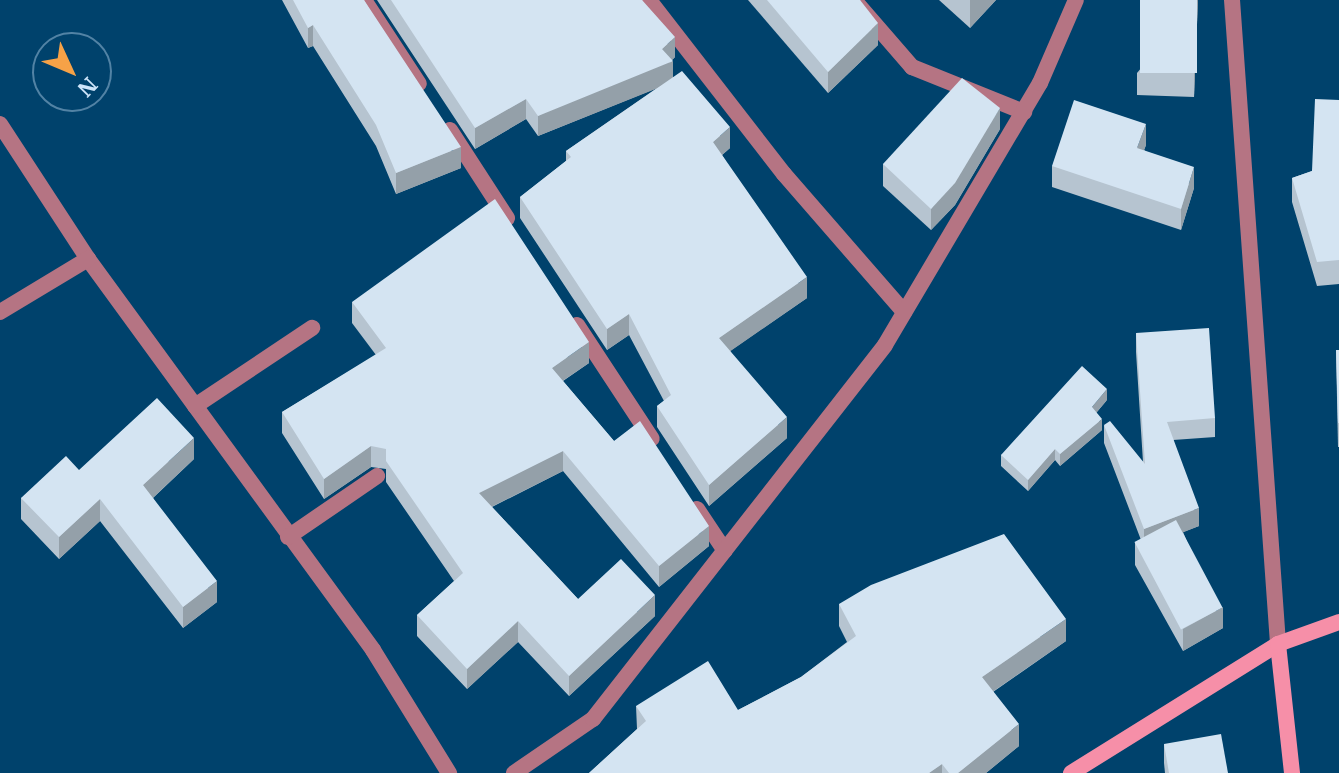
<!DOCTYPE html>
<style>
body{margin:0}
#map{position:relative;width:1339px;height:773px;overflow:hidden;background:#00426c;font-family:"IBM Plex Serif",serif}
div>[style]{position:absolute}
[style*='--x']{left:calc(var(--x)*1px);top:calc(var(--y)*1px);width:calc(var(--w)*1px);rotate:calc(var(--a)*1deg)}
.street>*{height:16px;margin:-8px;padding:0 8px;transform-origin:8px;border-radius:8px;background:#b57483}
.secondary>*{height:16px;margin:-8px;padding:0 8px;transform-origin:8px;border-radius:8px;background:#f68fa8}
.wall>*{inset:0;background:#b6c4d0}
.shaded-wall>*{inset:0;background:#94a0a9}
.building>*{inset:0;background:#d4e4f2;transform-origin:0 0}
span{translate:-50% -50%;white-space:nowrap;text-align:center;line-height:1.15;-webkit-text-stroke:8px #00426c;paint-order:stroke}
.north{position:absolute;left:32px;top:32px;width:80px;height:80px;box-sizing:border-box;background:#00426c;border:2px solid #5283a5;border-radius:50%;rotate:134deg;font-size:22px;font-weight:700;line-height:32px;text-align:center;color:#cee5fa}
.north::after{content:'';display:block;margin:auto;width:28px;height:36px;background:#f6a247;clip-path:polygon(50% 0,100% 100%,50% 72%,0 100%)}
</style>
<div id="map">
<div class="street">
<div style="--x:364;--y:0;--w:100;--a:56.8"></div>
<div style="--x:649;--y:0;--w:220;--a:52.2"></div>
<div style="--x:784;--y:174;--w:183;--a:49"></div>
<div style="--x:854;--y:0;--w:89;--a:49.1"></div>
<div style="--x:912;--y:67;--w:121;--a:21.9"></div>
<div style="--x:1232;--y:0;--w:646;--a:85.91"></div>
<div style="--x:0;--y:124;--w:161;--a:56.9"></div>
<div style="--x:88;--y:259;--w:484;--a:53.9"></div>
<div style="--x:373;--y:650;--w:145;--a:58.3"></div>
<div style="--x:450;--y:130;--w:105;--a:57.1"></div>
<div style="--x:0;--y:312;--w:103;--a:-31.1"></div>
<div style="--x:577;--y:325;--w:136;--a:56.7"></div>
<div style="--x:195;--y:406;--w:141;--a:-33.7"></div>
<div style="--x:697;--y:509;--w:50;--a:56.3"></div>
<div style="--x:288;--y:537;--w:108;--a:-34.4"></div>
<div style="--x:514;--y:773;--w:96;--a:-34.4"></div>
<div style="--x:593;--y:719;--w:474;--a:-52"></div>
<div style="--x:885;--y:345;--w:304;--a:-59.4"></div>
<div style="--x:1040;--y:83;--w:90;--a:-66.6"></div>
</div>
<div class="secondary">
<div style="--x:1278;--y:644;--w:130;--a:83.8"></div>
<div style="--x:1071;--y:773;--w:244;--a:-31.9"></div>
<div style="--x:1278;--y:644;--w:65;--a:-19.8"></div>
</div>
<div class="wall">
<div style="clip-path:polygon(282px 0,364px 0,461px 168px,396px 194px,376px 146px,313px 46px,308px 48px)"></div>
<div style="clip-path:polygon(377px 0,642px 0,675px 57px,672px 60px,673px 77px,730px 148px,722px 155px,807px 298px,730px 351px,787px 438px,709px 506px,657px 427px,657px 406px,664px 401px,629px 335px,607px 350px,520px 218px,520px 197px,566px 161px,566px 151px,657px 88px,538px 136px,526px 119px,475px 149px)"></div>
<div style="clip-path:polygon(748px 0,860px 0,878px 45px,828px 93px)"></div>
<div style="clip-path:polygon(939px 0,996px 0,970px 28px)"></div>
<div style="clip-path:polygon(1198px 0,1194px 97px,1137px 95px,1137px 73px)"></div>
<div style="clip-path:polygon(1339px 100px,1339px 284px,1317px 286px,1292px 202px,1292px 178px,1312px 171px)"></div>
<div style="clip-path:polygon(1000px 129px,955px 205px,931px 230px,883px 186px,883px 164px)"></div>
<div style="clip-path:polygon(1146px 145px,1144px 150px,1194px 188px,1181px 230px,1052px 187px,1052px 166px)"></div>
<div style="clip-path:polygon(352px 302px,589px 363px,563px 381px,614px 441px,709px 546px,659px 587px,563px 471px,492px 507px,578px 599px,655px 616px,569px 696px,518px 642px,467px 689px,417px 636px,417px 615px,454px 581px,386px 482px,386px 469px,371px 467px,324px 499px,282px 433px,282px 412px,376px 355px,352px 323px)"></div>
<div style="clip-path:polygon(1136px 333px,1215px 418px,1215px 437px,1173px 440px,1199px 526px,1183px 532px,1223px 628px,1183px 651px,1135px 565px,1135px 543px,1141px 540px,1104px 443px,1104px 425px,1143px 462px,1136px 352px)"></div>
<div style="clip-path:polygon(1336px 350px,1339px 350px,1339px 447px,1338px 447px)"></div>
<div style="clip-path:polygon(1107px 400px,1096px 413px,1102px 430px,1060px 466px,1055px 460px,1028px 491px,1001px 466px,1001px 455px)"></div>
<div style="clip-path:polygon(194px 459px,153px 498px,217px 602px,183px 628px,100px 521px,59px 559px,21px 519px,21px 498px,79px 470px)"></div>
<div style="clip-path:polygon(839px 604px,1066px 641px,993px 692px,1019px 746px,986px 773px,589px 773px,637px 729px,636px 706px,738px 710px,801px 677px,847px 642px,839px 626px)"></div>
<div style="clip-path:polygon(1164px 744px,1228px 773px,1165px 773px,1164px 763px)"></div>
</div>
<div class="shaded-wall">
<div style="clip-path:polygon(970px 0,996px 0,970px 28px)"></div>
<div style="clip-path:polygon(1197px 0,1198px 0,1194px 97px,1194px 76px)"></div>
<div style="clip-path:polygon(878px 23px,878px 45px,828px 93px,828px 72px)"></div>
<div style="clip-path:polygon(313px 25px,313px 46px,308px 48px,308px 28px)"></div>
<div style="clip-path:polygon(675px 37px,675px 57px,669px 63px,673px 61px,673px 82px,538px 136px,538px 116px,662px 49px)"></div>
<div style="clip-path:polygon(526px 99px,526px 119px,475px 149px,475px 128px)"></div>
<div style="clip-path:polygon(1000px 108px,1000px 129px,955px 205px,931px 230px,931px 209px)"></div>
<div style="clip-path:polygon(1146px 124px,1146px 145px,1137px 169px,1137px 148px)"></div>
<div style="clip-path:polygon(730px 127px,730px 148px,713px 163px,713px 142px)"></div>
<div style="clip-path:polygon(461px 147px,461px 168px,396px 194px,396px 173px)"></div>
<div style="clip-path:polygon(1194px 167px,1194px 188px,1181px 230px,1181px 209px)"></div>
<div style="clip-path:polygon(807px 277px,807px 298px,719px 359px,719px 338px)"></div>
<div style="clip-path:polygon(629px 314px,629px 335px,607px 350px,607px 329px)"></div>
<div style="clip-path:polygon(589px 342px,589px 363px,552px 388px,552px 368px)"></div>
<div style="clip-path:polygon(1107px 389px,1107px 400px,1092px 418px,1092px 407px)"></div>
<div style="clip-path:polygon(787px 417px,787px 438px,709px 506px,709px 485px)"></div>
<div style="clip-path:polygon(1102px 419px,1102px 430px,1060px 466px,1060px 454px)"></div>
<div style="clip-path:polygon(194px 438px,194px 459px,143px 507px,143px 485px)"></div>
<div style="clip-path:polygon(371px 446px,371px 467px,324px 499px,324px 479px)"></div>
<div style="clip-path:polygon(1055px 449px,1055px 460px,1028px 491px,1028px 480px)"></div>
<div style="clip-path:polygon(563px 451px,563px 471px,479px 513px,479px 493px)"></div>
<div style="clip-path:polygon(100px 499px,100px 521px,59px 559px,59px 537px)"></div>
<div style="clip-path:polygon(1199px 508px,1199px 526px,1144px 548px,1144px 529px)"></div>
<div style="clip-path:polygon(709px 526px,709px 546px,659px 587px,659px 566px)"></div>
<div style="clip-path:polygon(217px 581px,217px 602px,183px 628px,183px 607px)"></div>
<div style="clip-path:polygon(655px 595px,655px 616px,569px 696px,569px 676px)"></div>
<div style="clip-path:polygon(1223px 607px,1223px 628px,1183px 651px,1183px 629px)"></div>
<div style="clip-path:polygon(1066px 619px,1066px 641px,982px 699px,982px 677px)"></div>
<div style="clip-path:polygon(518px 621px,518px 642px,467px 689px,467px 669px)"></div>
<div style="clip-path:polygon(1019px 724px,1019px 746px,986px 773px,958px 773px)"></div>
<div style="clip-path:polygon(942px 764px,942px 773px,929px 773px)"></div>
</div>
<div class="building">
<div style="clip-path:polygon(293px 0,364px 0,461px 147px,396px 173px,376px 125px,313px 25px,308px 28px)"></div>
<div style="clip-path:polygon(391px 0,642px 0,675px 37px,662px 49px,673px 61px,538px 116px,526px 99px,475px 128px)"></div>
<div style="clip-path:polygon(767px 0,860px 0,878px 23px,828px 72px)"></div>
<div style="left:1140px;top:0;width:57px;height:73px"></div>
<div style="clip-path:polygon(682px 71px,730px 127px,713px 142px,807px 277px,719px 338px,787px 417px,709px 485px,657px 406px,671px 395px,629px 314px,607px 329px,520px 197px,571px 157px,566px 151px)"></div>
<div style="clip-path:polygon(962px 78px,1000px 108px,955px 183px,931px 209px,883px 164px)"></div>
<div style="clip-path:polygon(1315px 99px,1339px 100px,1339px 260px,1317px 262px,1292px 178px,1312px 171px)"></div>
<div style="clip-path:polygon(1074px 100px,1146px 124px,1137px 148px,1194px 167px,1181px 209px,1052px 166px)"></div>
<div style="clip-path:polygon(495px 199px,589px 342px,552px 368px,614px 441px,640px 421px,709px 526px,659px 566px,563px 451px,479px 493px,578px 599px,621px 559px,655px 595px,569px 676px,518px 621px,467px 669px,417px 615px,463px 573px,386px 461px,386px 449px,371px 446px,324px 479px,282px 412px,386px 348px,352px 302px)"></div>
<div style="clip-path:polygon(1209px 328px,1215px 418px,1167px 422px,1199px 508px,1144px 529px,1104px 425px,1110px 421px,1145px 464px,1136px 333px)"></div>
<div style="clip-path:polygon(1336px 350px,1339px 350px,1339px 423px,1338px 423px)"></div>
<div style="clip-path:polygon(1082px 366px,1107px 389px,1092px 407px,1102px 419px,1060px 454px,1055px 449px,1028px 480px,1001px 455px)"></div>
<div style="clip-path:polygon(157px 398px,194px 438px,143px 485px,217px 581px,183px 607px,100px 499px,59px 537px,21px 498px,66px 456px,79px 470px)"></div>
<div style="left:1176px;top:520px;width:99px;height:47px;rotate:62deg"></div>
<div style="clip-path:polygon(1004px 534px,1066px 619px,982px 677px,1019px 724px,958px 773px,949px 773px,942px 764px,929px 773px,589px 773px,646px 721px,636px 706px,708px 661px,738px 710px,801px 677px,856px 636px,839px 604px,871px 585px)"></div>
<div style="clip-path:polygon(1221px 734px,1228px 773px,1169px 773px,1164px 744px)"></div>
</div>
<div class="north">N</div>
</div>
